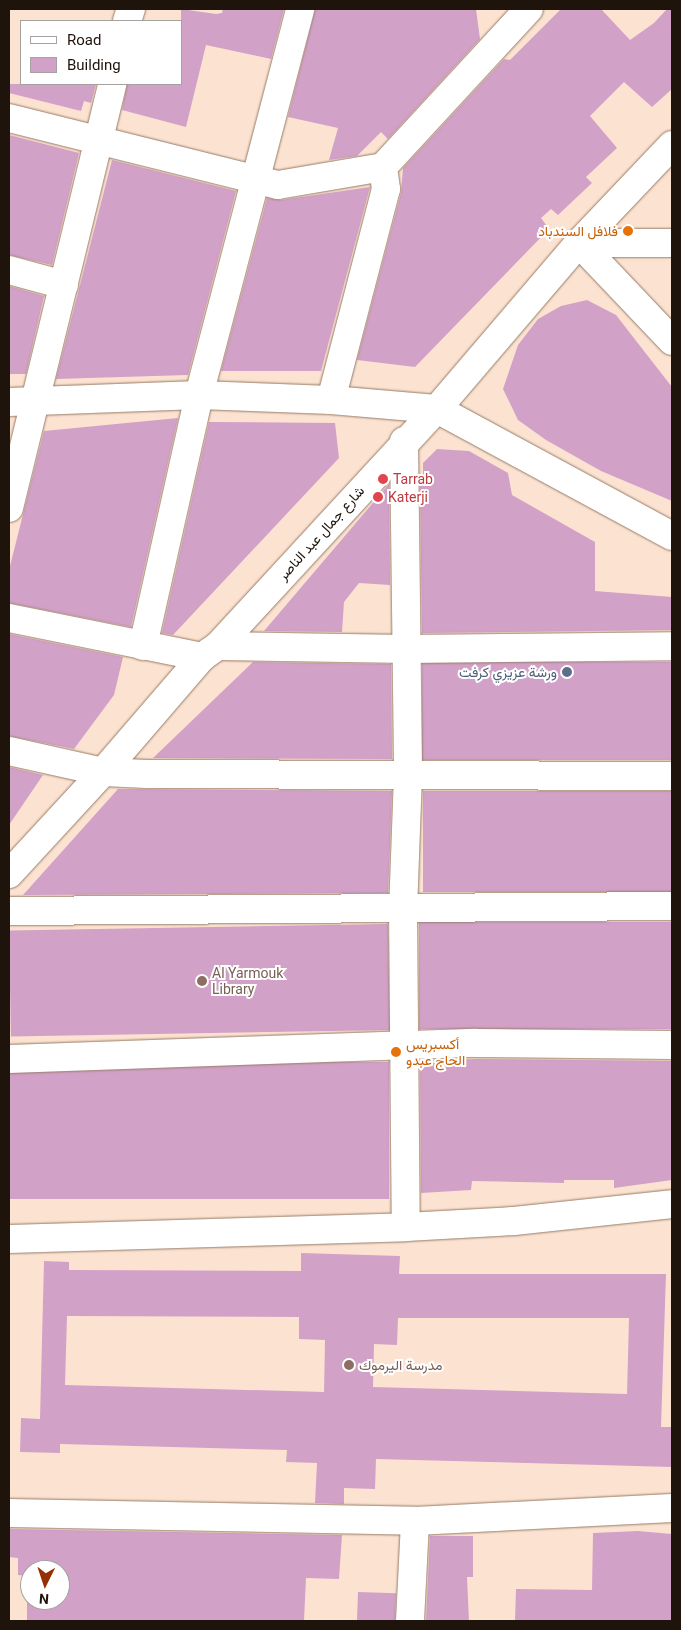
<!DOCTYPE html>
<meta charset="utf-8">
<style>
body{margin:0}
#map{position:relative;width:681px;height:1630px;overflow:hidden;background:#fce3d1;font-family:Roboto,Vazirmatn,sans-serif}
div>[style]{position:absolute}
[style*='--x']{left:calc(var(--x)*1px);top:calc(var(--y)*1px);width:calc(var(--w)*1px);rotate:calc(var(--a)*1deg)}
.building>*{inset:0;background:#d2a1c8;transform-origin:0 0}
.roads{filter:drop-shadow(0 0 1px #977b67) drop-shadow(0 0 1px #977b67)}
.street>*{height:28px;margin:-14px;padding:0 14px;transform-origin:14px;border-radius:14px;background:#fff}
.secondary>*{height:28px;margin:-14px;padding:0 14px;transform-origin:14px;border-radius:14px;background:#fff}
.dots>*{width:14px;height:14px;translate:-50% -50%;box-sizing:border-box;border:2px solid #fff;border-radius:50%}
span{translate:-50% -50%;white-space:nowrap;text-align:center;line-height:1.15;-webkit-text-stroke:4px #fff;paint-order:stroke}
.food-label{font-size:14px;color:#c56008}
.right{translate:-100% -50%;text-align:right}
.left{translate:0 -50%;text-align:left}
.health-label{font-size:14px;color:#be3a42}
.street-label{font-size:14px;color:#1f140c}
.service-label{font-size:14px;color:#4e5e75}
.education-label{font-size:14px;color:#785e54}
.frame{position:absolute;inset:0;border:10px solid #1f140c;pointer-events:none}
.legend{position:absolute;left:20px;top:20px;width:162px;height:65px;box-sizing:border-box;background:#fff;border:1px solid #a5a19e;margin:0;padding:6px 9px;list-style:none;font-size:15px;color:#1f140c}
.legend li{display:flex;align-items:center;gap:10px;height:25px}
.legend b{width:25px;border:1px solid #a5a19e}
.north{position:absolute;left:20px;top:1560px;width:50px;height:50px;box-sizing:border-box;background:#fff;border:1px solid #a5a19e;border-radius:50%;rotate:184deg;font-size:14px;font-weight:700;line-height:20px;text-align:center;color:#1f140c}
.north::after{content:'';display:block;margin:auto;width:18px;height:22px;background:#952f04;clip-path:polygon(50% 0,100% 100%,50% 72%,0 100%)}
</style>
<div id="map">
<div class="building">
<div style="clip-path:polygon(181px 9px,216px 14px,222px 13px,223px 9px,284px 9px,271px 59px,206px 45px,186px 127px,122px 110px,127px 84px,181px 84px)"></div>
<div style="clip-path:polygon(315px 9px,476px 9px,480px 39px,388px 139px,381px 132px,357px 156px,329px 160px,338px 128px,288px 117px)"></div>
<div style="clip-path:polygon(561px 9px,601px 9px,630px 40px,654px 23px,667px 9px,672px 9px,672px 89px,652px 107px,624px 82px,590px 116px,617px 148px,586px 177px,592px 183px,558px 215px,551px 209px,541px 218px,549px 229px,415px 367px,357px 360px,401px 193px,403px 168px,504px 59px,510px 60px)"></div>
<div style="clip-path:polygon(9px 84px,96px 84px,91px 103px,84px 101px,81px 111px,9px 93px)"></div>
<div style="clip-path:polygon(9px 135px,79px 153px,52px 265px,9px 255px)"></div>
<div style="clip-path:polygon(112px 160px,236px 191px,188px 375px,56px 379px)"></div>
<div style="clip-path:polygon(370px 187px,321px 371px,221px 371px,267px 198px,281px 200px)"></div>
<div style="clip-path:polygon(9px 286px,44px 296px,26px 374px,9px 374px)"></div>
<div style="clip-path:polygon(587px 300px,616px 315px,672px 387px,672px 501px,601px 471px,546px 440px,518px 420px,503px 389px,518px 345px,538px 319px,561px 306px)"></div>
<div style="clip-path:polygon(178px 418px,131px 627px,9px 603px,9px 570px,44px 431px)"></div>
<div style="clip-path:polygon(209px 422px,335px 423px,339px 458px,173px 635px,162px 633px)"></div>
<div style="clip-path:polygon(437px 449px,469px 451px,508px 473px,512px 495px,595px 542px,595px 591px,672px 597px,672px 630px,422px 633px,420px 484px,423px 484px,423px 463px)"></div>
<div style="clip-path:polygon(389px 484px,390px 585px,359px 583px,344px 602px,342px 632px,264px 631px)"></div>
<div style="clip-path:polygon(9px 634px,123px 657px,114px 695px,74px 749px,9px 736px)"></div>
<div style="clip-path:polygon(253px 662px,391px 664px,392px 759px,153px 758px)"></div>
<div style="left:672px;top:662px;width:98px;height:250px;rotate:90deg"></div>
<div style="clip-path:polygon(9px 767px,43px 775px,9px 825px)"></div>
<div style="clip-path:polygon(118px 789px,392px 791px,388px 893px,23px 895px)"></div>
<div style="left:423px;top:791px;width:249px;height:101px"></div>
<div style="left:672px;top:922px;width:107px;height:253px;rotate:90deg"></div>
<div style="left:388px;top:924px;width:106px;height:379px;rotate:89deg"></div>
<div style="clip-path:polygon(476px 1059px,672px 1061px,672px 1180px,614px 1188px,614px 1180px,564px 1180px,564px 1183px,472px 1181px,471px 1190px,421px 1193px,420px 1061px)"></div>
<div style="left:389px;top:1062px;width:137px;height:380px;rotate:90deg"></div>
<div style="clip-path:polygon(evenodd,301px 1253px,400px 1256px,399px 1274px,666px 1274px,661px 1427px,672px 1427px,672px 1467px,376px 1459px,375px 1489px,344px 1488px,344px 1504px,315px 1503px,317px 1463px,286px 1462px,287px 1450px,60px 1444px,60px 1453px,20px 1452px,21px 1418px,40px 1419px,44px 1261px,69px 1262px,69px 1270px,301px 1271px,301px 1253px,67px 1316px,299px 1317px,299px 1339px,325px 1340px,324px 1392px,65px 1385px,67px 1316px,301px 1253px,398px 1318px,629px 1318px,627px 1394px,373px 1387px,374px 1344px,397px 1345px,398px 1318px)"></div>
<div style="clip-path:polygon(evenodd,9px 1529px,342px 1535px,339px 1579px,306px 1578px,304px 1621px,27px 1621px,27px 1576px,18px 1575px,18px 1558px,9px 1557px,9px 1529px,30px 1570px,60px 1570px,60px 1600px,30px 1600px,30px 1570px)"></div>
<div style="clip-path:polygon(638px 1531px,672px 1534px,672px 1621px,515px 1621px,516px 1589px,592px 1590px,593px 1533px)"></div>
<div style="clip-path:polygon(430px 1536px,473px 1536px,473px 1577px,467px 1577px,469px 1621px,426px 1621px)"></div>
<div style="left:358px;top:1592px;width:38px;height:29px;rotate:2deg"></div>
</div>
<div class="roads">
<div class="street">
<div style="--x:127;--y:21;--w:13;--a:-72"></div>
<div style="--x:9;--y:118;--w:277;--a:14"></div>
<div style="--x:278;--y:185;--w:107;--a:-9.7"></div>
<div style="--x:579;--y:243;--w:135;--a:46.5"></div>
<div style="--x:579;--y:243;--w:93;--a:0"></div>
<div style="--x:9;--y:270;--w:57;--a:15.3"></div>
<div style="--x:331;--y:400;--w:218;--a:-75.4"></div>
<div style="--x:386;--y:189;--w:22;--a:-98"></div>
<div style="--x:383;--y:167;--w:215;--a:-47.3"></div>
<div style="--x:437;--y:409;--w:267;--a:28.4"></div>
<div style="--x:404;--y:441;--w:334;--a:89.3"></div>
<div style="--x:408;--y:775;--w:134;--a:92.1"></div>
<div style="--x:403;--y:909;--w:318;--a:89.5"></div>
<div style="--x:9;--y:508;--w:436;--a:-76.3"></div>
<div style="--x:9;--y:618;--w:197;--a:11.4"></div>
<div style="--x:143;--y:646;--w:257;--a:-77.4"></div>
<div style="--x:199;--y:395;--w:399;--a:-75.3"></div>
<div style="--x:218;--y:646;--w:189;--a:0.9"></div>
<div style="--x:407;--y:649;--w:265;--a:-0.6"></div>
<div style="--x:9;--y:751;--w:96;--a:12.6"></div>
<div style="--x:103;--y:772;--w:44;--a:2.6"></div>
<div style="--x:147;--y:774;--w:525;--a:0.22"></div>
<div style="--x:9;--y:874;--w:139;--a:-47.3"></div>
<div style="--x:103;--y:772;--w:152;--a:-49.3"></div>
<div style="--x:202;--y:657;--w:19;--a:-35"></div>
<div style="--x:218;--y:646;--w:323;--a:-47.3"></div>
<div style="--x:437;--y:409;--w:218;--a:-49.5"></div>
<div style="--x:579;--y:243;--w:135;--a:-46.5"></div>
<div style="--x:9;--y:911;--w:663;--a:-0.43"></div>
<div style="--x:9;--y:1059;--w:467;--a:-2"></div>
<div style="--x:476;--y:1043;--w:196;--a:0.6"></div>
<div style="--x:9;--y:1239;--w:397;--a:-1.7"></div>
<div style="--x:406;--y:1227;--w:108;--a:-3.2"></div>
<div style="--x:514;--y:1221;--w:159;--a:-6.1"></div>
<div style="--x:9;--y:1513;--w:406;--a:1.1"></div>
<div style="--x:415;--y:1521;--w:257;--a:-2.9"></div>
<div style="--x:410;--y:1621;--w:100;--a:-87.1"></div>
</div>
<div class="secondary">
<div style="--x:9;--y:402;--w:190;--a:-2.1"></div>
<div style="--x:199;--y:395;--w:132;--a:2.2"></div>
<div style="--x:331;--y:400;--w:106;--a:4.9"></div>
</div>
</div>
<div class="dots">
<div style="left:628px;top:231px;background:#e8710a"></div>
<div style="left:383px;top:479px;background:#e0444e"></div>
<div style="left:378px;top:497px;background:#e0444e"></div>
<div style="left:567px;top:672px;background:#5c6f8a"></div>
<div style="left:202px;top:981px;background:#8d6e63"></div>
<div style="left:396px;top:1052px;background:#e8710a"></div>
<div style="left:349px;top:1365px;background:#8d6e63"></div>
</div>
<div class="food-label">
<span class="right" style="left:618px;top:231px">فلافل السندباد</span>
<span class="left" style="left:406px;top:1052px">أكسبريس<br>الحاج عبدو</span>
</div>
<div class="health-label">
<span class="left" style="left:393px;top:479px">Tarrab</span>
<span class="left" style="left:388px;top:497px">Katerji</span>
</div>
<div class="street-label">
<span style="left:321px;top:533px;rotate:-48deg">شارع جمال عبد الناصر</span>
</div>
<div class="service-label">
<span class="right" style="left:557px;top:672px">ورشة عزيزي كرفت</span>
</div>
<div class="education-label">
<span class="left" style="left:212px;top:981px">Al Yarmouk<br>Library</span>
<span class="left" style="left:359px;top:1365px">مدرسة اليرموك</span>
</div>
<div class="frame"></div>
<ul class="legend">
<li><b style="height:6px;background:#fff"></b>Road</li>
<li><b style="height:14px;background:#d2a1c8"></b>Building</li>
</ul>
<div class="north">N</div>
</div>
